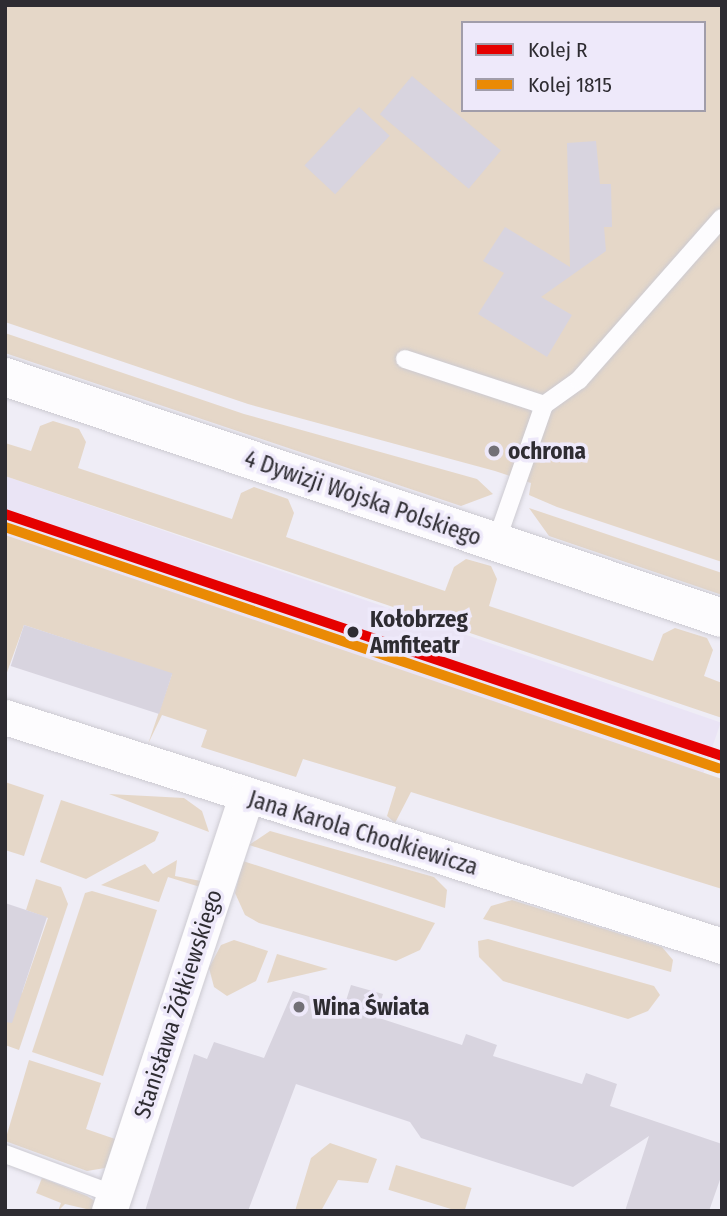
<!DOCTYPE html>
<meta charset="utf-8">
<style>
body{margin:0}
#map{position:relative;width:727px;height:1216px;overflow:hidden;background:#efedf6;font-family:"Fira Sans Condensed",sans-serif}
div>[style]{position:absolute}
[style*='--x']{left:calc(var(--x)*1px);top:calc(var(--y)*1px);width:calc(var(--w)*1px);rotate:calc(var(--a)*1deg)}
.built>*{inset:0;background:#eae4f5;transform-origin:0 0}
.green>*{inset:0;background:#e5d7c8;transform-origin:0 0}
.building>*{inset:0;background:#d8d4df;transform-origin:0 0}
.roads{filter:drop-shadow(0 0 2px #cccad1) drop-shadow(0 0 2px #cccad1)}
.lane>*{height:18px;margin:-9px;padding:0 9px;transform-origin:9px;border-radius:9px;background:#fdfcfe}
.street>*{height:35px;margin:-17.5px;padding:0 17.5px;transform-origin:17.5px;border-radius:17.5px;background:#fdfcfe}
.secondary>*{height:38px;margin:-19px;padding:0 19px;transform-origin:19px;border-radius:19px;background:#fdfcfe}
.rail-1>*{height:10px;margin:-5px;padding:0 5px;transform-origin:5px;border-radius:5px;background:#e50000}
.rail-2>*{height:10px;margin:-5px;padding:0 5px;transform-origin:5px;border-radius:5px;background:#ea8a05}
.dots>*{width:19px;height:19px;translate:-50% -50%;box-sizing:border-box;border:4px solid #eee9fa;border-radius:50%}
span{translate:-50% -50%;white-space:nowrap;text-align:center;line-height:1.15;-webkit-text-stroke:7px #eee9fa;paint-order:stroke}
.poi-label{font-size:23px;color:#2e2c32;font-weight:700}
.left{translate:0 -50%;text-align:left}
.street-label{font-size:23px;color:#2e2c32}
.stop-label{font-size:23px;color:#2e2c32;font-weight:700}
.frame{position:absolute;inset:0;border:7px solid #2e2c32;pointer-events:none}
.legend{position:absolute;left:461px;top:21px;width:245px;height:91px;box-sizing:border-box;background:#eee9fa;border:2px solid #a19daa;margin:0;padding:9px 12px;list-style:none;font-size:21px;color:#2e2c32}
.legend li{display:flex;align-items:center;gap:14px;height:35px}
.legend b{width:35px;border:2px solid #a19daa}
</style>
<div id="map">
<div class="built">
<div style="left:5px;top:476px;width:757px;height:59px;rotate:19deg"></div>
</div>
<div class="green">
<div style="clip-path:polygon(evenodd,5px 5px,722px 5px,722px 562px,557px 507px,529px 495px,531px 483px,495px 471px,248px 404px,5px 322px,5px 5px,463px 23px,704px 23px,704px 110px,463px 110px,463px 23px)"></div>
<div style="clip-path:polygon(5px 333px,244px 414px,477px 479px,493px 494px,461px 506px,5px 353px)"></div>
<div style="clip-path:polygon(53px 421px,79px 429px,86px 442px,78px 468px,232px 519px,241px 493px,254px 487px,288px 499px,294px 513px,286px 537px,445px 591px,454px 567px,466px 559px,491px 566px,497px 579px,489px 606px,653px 661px,663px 634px,675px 628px,707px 638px,713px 650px,704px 676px,722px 683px,722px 718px,5px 476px,5px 443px,31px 451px,40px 426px)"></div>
<div style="clip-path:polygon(529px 508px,722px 573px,722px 595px,549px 536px)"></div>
<div style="clip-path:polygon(5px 535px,722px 779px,722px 889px,411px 792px,395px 823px,387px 816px,396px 787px,303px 759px,296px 777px,201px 747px,207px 730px,162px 715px,148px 744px,172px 674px,24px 625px,5px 678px)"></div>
<div style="clip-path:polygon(5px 782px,44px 795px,24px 856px,5px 850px)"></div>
<div style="clip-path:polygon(109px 794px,184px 798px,202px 811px,209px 832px)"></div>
<div style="clip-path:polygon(61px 800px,159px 832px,155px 841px,86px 879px,40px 862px)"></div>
<div style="clip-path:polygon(270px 831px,434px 877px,447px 890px,445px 908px,249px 845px)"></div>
<div style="clip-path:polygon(177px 860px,175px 876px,201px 881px,200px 887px,168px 877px,159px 902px,101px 885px,145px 864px,153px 874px)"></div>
<div style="clip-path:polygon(243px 861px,435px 923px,420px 950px,396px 961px,259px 923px,245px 915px,235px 893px)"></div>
<div style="clip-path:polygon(36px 879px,61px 887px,68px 904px,19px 1050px,5px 1045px,5px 988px,22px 993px,48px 918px,26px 910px)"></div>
<div style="clip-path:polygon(92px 891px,157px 910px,103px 1076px,32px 1052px,85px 893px)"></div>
<div style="clip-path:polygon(512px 900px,662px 947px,673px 960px,671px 972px,483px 919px,491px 906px)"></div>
<div style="clip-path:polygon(488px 939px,654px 986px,660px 995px,648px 1011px,628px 1019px,503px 981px,479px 957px,478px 941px)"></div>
<div style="clip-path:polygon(234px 940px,268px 951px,256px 981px,227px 996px,214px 987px,209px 968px,221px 945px)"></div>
<div style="clip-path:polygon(277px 954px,328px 969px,267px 983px)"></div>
<div style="clip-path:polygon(29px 1060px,101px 1083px,86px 1129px,118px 1140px,105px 1168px,87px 1171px,5px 1141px)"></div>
<div style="clip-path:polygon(330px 1143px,377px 1159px,368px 1183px,338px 1180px,321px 1211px,295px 1211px,311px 1158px)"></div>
<div style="left:396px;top:1165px;width:79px;height:26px;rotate:17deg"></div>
<div style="clip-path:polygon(42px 1178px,87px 1196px,98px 1203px,95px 1211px,65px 1204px,58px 1211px,61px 1203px,36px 1193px)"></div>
</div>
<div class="building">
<div style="left:412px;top:76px;width:116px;height:50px;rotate:40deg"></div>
<div style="left:359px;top:107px;width:42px;height:80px;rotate:43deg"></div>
<div style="clip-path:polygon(596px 141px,600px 184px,611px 184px,612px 227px,604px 227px,606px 251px,541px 297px,572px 315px,547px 357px,478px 314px,504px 273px,483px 261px,505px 227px,570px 267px,567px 143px)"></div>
<div style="left:24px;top:625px;width:156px;height:43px;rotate:18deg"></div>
<div style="clip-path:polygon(5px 903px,47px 917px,12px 1023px,5px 1022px)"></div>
<div style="clip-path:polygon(351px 985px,383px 994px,376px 1017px,462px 1045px,466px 1034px,497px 1045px,493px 1056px,582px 1084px,586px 1073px,617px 1084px,610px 1106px,722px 1144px,722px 1174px,709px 1211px,625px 1211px,649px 1136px,573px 1187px,421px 1138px,410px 1122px,296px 1084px,248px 1211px,145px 1211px,194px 1054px,207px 1059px,214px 1042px,264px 1058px,293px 991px,344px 1007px)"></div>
</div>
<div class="roads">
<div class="lane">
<div style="--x:405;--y:359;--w:146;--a:18.3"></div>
<div style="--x:544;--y:405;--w:145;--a:109.3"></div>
<div style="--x:544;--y:405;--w:43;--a:-35.5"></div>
<div style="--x:579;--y:380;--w:216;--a:-48.6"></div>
<div style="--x:5;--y:1154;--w:117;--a:20.4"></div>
</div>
<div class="street">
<div style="--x:5;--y:717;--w:753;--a:17.71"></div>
<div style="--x:109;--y:1211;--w:437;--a:-71.7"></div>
</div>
<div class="secondary">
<div style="--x:5;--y:377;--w:756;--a:18.58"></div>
</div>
</div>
<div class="rail-1">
<div style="--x:5;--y:514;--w:757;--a:18.65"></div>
</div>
<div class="rail-2">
<div style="--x:5;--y:527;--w:753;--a:18.68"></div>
</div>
<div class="dots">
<div style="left:494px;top:451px;background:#727077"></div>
<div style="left:353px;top:632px;background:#2e2c32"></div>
<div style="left:299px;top:1007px;background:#727077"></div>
</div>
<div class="poi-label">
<span class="left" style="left:508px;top:451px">ochrona</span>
<span class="left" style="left:313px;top:1007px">Wina Świata</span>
</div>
<div class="street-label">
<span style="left:363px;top:498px;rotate:19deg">4 Dywizji Wojska Polskiego</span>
<span style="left:363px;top:833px;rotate:17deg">Jana Karola Chodkiewicza</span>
<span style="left:178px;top:1004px;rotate:-72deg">Stanisława Żółkiewskiego</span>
</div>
<div class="stop-label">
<span class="left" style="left:370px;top:632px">Kołobrzeg<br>Amfiteatr</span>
</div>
<div class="frame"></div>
<ul class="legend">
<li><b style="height:9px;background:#e50000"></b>Kolej R</li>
<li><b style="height:9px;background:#ea8a05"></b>Kolej 1815</li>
</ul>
</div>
